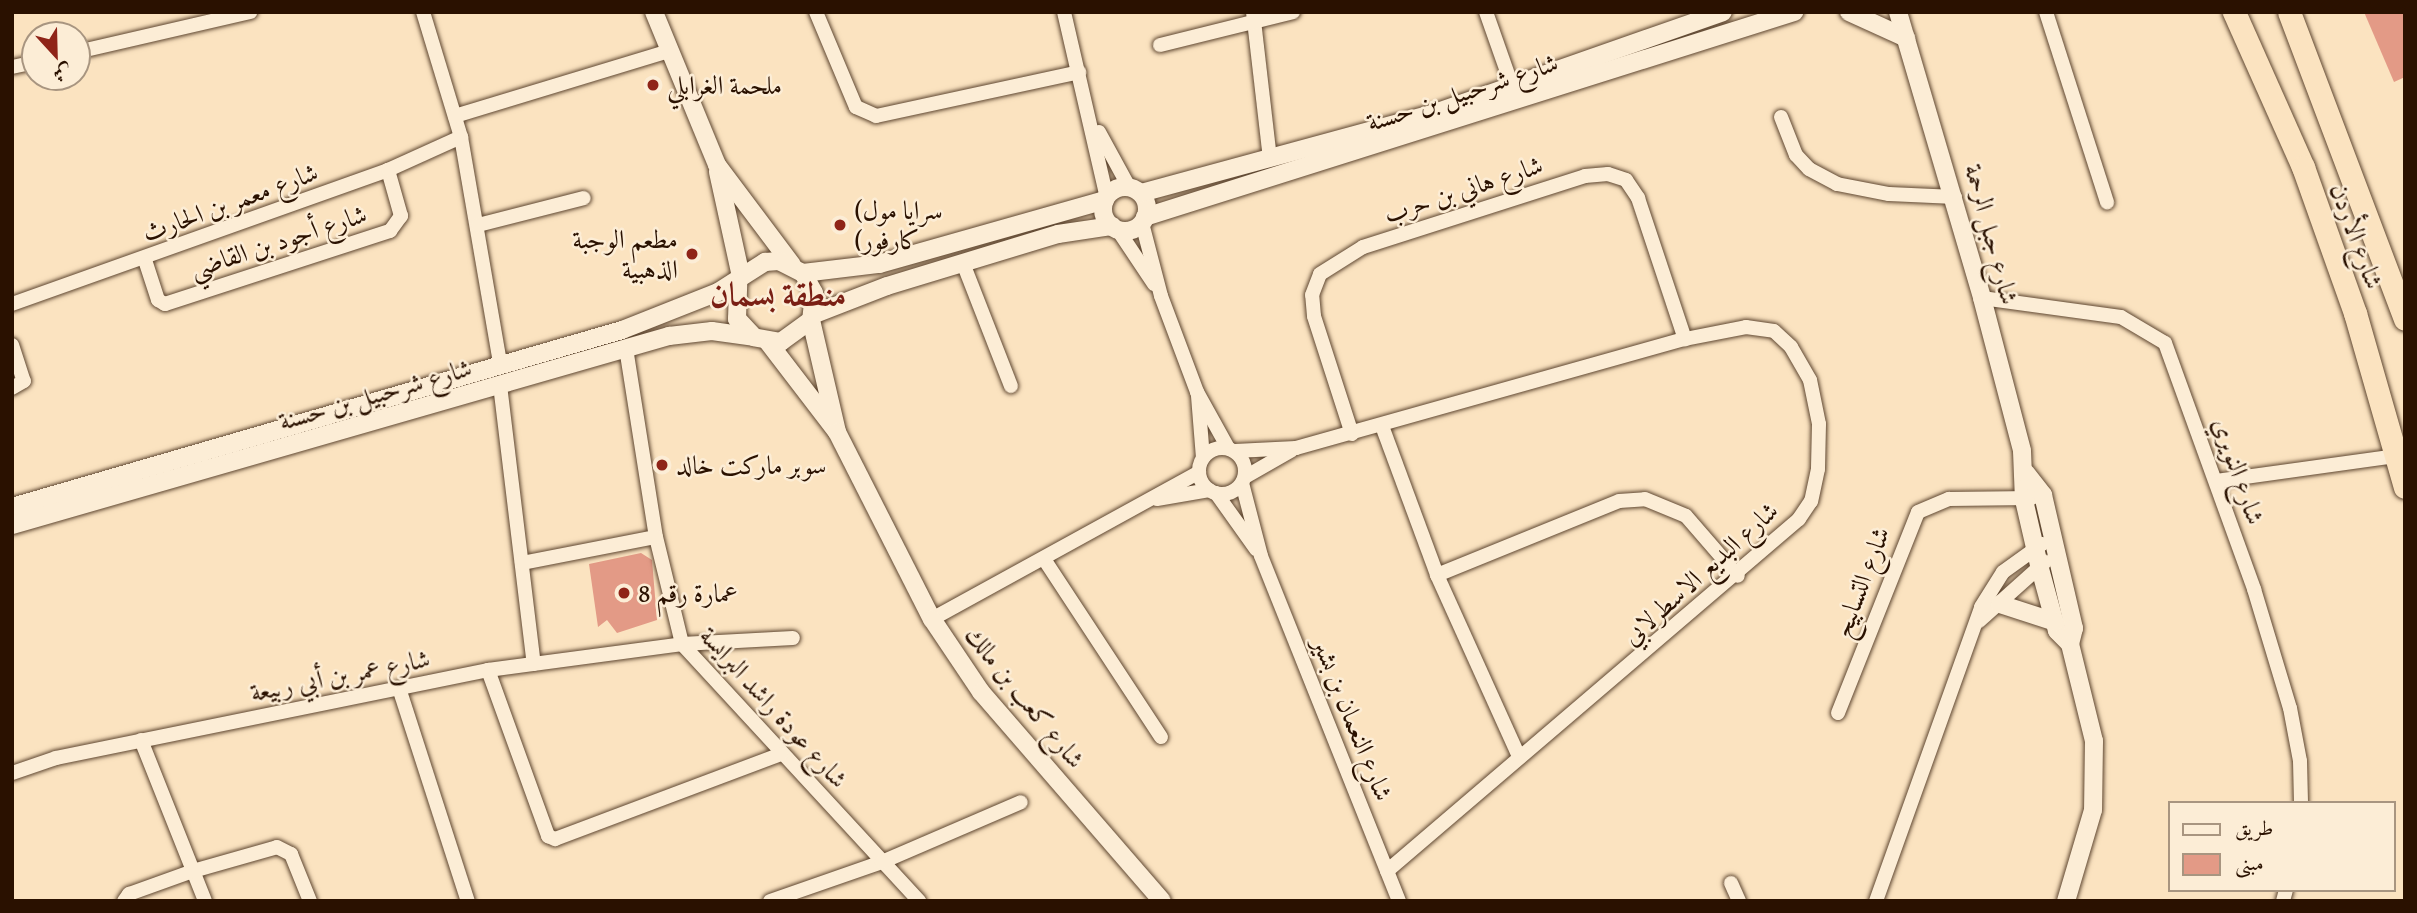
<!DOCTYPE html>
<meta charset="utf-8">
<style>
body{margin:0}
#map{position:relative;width:2417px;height:913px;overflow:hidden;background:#fbe3c0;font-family:"Gentium Book Plus",Amiri,serif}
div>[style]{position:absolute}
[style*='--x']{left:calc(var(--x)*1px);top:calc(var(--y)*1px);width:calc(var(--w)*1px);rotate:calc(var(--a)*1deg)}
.building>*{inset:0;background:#e39a86}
.roads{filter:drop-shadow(0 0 2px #5e4630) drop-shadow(0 0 2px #5e4630)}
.minor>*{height:14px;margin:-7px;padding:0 7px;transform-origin:7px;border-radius:7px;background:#fcedd6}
.minor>.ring{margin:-7px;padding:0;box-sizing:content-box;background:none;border:14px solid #fcedd6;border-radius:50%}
.tertiary>*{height:18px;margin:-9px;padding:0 9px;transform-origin:9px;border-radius:9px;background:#fcedd6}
.tertiary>.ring{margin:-9px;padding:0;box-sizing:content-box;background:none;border:18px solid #fcedd6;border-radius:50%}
.trunk>*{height:23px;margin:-11.5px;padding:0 11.5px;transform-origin:11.5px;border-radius:11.5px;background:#fbe3c0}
.dots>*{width:19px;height:19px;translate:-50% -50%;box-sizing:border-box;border:4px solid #fcedd6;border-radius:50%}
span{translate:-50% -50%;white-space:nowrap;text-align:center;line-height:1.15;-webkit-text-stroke:5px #fcedd6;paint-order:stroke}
.poi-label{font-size:26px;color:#2a1100}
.left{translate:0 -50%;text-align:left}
.right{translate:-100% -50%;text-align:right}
.street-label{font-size:26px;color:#2a1100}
.district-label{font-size:33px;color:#7a1f14;font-weight:700}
.frame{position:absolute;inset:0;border:14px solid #2a1100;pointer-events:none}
.legend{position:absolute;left:2168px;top:801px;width:228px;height:91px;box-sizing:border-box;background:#fcedd6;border:2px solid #a89580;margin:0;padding:9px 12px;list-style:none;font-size:21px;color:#2a1100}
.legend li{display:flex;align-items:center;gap:14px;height:35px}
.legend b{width:35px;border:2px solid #a89580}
.north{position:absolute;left:21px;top:21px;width:70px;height:70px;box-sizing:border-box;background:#fcedd6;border:2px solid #a89580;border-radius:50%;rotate:158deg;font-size:19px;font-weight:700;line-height:28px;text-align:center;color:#2a1100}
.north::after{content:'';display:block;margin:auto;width:24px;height:32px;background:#8f2418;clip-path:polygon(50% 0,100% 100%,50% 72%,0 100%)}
</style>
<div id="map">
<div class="building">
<div style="clip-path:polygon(2364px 12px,2405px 12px,2405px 77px,2394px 82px)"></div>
<div style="clip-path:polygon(641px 553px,652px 560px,657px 620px,617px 633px,607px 620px,598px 627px,589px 564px)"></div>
</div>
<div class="roads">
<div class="minor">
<div style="--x:423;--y:12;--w:131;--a:73.1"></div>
<div style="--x:461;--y:137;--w:229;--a:80.2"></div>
<div style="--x:816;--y:12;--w:103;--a:67.2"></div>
<div style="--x:856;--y:107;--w:22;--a:24"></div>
<div style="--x:876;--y:116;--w:208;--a:-12.2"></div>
<div style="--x:1064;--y:12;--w:191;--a:77"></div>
<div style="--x:1253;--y:12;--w:148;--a:83.4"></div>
<div style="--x:1486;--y:12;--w:78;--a:70.6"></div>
<div style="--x:2046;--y:12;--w:200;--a:72.2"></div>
<div style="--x:1160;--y:45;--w:137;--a:-13.9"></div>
<div style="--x:77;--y:52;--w:178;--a:-13"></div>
<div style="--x:12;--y:67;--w:24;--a:-12"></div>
<div style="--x:455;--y:116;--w:224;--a:-16.9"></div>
<div style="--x:1781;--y:117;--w:41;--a:68.5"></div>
<div style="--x:1796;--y:155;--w:19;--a:47"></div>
<div style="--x:1809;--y:169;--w:32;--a:28"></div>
<div style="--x:1837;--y:184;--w:53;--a:10.9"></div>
<div style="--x:1889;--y:194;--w:66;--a:2.6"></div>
<div style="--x:1099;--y:132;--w:63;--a:61.4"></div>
<div style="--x:1142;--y:223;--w:75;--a:75.4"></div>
<div style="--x:1161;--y:296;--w:103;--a:69.4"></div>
<div style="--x:1197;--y:392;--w:64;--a:61"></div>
<div style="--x:478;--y:225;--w:109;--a:-14.3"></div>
<div style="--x:1118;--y:230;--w:65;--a:56.3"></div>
<div style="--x:145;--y:260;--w:42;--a:72"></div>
<div style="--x:158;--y:300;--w:8;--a:30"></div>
<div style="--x:165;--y:304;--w:237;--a:-18"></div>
<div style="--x:390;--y:231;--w:19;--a:-54"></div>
<div style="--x:401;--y:216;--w:48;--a:-105.8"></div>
<div style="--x:963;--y:263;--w:132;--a:68.7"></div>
<div style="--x:1982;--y:298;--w:140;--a:7.8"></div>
<div style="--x:2121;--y:317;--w:51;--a:30.6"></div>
<div style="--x:2165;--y:343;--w:262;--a:70.1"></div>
<div style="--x:2254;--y:589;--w:124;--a:73.2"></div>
<div style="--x:2290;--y:708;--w:54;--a:79.3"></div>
<div style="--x:2300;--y:761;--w:42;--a:88.6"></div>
<div style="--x:12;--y:304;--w:399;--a:-19.6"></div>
<div style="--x:388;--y:170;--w:80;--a:-24.3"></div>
<div style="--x:12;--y:345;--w:38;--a:72"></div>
<div style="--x:24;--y:381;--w:14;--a:150"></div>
<div style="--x:626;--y:348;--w:191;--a:81"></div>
<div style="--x:656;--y:537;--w:110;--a:76.3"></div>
<div style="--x:682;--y:644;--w:350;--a:47.3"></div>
<div style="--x:500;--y:385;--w:281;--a:83.1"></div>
<div style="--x:1198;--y:396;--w:62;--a:85.4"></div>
<div style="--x:1382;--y:426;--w:159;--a:69.7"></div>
<div style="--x:1437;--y:575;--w:200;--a:65.7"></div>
<div style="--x:1352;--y:434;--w:124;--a:-107.9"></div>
<div style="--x:1314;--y:316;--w:21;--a:-95"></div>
<div style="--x:1312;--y:295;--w:22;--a:-69"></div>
<div style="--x:1320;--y:274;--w:51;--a:-32.1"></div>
<div style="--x:1363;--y:247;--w:233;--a:-17.7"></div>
<div style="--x:1585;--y:176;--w:23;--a:-5"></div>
<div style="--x:1608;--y:174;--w:19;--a:18"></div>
<div style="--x:1626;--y:180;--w:22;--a:56"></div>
<div style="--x:1638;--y:198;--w:149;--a:71.6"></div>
<div class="ring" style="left:1199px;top:448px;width:32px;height:32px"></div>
<div style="--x:1235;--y:451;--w:61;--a:-2.8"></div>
<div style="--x:1296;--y:448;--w:404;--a:-15.7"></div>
<div style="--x:1685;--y:339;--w:62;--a:-11.1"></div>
<div style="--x:1746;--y:327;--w:28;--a:8"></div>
<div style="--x:1774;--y:331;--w:23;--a:43"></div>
<div style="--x:1791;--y:347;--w:38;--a:60"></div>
<div style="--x:1810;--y:380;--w:45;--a:78.4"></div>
<div style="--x:1819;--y:424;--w:45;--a:91.3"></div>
<div style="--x:1818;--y:469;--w:33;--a:102"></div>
<div style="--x:1811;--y:501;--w:22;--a:124"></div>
<div style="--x:1799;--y:519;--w:542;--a:139.49"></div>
<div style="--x:1245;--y:477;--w:54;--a:-29.9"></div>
<div style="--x:2216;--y:481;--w:183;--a:-7.9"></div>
<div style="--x:1242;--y:483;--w:75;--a:75.4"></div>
<div style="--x:1261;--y:556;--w:372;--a:68.2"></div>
<div style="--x:1216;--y:493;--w:69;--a:54.5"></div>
<div style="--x:1157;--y:499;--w:53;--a:-9.8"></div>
<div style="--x:1044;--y:559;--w:213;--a:56.7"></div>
<div style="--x:522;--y:563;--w:136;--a:-11"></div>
<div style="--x:1437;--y:575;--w:196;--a:-22.1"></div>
<div style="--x:1619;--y:501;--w:26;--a:-4"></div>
<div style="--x:1645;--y:499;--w:44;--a:22.5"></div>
<div style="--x:1686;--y:516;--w:79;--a:49.1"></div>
<div style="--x:932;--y:619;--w:305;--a:-28.8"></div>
<div style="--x:1979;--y:621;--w:89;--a:-41.8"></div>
<div style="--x:488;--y:670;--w:177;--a:70.1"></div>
<div style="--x:548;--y:836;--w:8;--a:23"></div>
<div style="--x:555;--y:839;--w:241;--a:-20.6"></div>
<div style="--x:399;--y:688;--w:224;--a:72.1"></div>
<div style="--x:1838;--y:713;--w:216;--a:-68.3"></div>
<div style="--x:1918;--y:512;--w:34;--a:-23"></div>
<div style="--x:1949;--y:499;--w:83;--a:-0.7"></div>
<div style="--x:141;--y:740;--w:173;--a:68.3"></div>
<div style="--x:12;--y:773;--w:46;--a:-18.8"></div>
<div style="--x:56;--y:758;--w:441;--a:-11.5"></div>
<div style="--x:488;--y:670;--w:196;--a:-7.6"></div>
<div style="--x:682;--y:644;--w:111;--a:-3.1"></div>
<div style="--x:1731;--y:883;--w:20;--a:66"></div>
<div style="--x:124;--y:901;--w:9;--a:-54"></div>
<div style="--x:129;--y:894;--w:68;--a:-19.8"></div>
<div style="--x:193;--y:871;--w:87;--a:-15.9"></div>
<div style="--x:277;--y:847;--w:16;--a:27"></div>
<div style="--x:291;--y:854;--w:51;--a:68"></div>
<div style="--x:770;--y:901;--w:119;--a:-19.2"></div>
<div style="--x:882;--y:862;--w:151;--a:-23.3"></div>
<div style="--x:1876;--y:901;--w:312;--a:-70.3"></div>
<div style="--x:1981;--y:607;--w:41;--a:-57.8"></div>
<div style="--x:2003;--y:572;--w:48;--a:-35.7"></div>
<div style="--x:2283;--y:901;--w:11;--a:-75"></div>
</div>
<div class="tertiary">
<div style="--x:654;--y:12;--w:165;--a:67.6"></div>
<div style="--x:717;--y:165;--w:125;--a:53.1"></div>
<div style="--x:1849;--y:12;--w:63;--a:24.5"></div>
<div style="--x:1898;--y:12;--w:298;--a:73.6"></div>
<div style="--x:1982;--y:298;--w:158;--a:75.3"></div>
<div style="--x:2022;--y:451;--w:49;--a:87.7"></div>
<div style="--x:2024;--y:500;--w:67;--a:77"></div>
<div style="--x:2039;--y:565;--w:68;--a:74.7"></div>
<div style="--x:2057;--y:631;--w:18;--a:45"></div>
<div style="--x:2070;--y:644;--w:100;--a:76.1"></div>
<div style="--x:2094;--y:741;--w:69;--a:90.8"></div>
<div style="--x:2093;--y:810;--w:95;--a:106.5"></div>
<div style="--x:718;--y:172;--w:107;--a:77.6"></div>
<div class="ring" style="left:1103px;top:187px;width:26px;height:26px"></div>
<div style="--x:1141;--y:193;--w:302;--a:-15.2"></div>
<div style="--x:1432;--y:114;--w:308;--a:-19.3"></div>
<div style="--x:1145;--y:217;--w:681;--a:-17.53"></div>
<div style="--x:803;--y:273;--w:77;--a:-6.8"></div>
<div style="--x:879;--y:264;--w:235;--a:-15.8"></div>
<div style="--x:812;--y:315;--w:80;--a:-21.1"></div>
<div style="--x:887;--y:286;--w:179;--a:-16.9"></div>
<div style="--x:1058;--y:234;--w:55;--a:-8.4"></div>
<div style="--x:811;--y:320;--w:115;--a:76.9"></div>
<div style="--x:768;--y:342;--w:113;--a:52.5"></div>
<div style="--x:837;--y:432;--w:210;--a:63.1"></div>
<div style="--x:932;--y:619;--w:88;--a:56.1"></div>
<div style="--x:981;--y:692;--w:276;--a:49.1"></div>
<div style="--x:2026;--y:473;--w:28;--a:52"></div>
<div style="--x:2043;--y:495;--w:137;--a:76.9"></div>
<div style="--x:2074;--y:628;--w:16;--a:104"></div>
<div style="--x:12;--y:507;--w:635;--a:-16.18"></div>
<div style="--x:622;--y:330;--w:103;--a:-21.6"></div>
<div style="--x:718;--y:292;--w:56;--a:-32.6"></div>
<div style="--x:765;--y:262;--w:14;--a:-4"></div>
<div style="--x:779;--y:261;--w:27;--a:27"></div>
<div style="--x:803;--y:273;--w:23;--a:61"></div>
<div style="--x:814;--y:293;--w:27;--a:96"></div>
<div style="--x:811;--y:320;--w:37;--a:144"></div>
<div style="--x:781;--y:342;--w:27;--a:-170"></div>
<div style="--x:754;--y:337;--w:25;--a:-133"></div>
<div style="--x:737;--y:319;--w:37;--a:-88"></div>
<div style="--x:12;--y:525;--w:684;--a:-16.05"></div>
<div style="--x:669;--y:336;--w:43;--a:-6.6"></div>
<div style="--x:712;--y:331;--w:42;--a:8.1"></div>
<div style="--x:2000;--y:604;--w:58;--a:18.1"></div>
</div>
<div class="trunk">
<div style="--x:2234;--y:12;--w:170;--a:66"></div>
<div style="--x:2303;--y:167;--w:155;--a:70.4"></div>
<div style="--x:2355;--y:313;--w:181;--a:74"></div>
<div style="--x:2289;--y:12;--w:328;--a:69.3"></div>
</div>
</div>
<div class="dots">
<div style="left:653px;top:85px;background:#8f2418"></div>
<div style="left:840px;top:225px;background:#8f2418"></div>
<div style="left:692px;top:254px;background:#8f2418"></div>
<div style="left:662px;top:465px;background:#8f2418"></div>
<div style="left:624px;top:593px;background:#8f2418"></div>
</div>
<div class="poi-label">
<span class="left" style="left:667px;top:85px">ملحمة الغرابلي</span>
<span class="left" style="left:854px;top:225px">(سرايا مول<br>(كارفور</span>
<span class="right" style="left:678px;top:254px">مطعم الوجبة<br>الذهبية</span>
<span class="left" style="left:676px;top:465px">سوبر ماركت خالد</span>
<span class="left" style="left:638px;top:593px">عمارة رقم 8</span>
</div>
<div class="street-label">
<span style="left:1462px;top:92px;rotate:-18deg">شارع شرحبيل بن حسنة</span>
<span style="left:1463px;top:189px;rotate:-18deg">شارع هاني بن حرب</span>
<span style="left:230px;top:202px;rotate:-20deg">شارع معمر بن الحارث</span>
<span style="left:1992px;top:234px;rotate:75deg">شارع جبل الرحمة</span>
<span style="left:2357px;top:236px;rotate:70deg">شارع الأردن</span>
<span style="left:278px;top:241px;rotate:-18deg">شارع أجود بن القاضي</span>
<span style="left:375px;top:394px;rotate:-16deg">شارع شرحبيل بن حسنة</span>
<span style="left:2239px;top:471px;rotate:71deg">شارع النويري</span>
<span style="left:1700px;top:573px;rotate:-42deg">شارع البديع الاسطرلابي</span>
<span style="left:1861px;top:582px;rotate:-69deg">شارع التسابيح</span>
<span style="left:340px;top:675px;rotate:-11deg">شارع عمر بن أبي ربيعة</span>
<span style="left:1025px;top:697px;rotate:51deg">شارع كعب بن مالك</span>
<span style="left:774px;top:707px;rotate:48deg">شارع عودة راشد البرايسة</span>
<span style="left:1353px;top:719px;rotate:68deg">شارع النعمان بن بشير</span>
</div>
<div class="district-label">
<span style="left:778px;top:295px">منطقة بسمان</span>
</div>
<div class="frame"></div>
<ul class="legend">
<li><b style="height:9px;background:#fcedd6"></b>طريق</li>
<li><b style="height:19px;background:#e39a86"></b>مبنى</li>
</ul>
<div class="north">ش</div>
</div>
